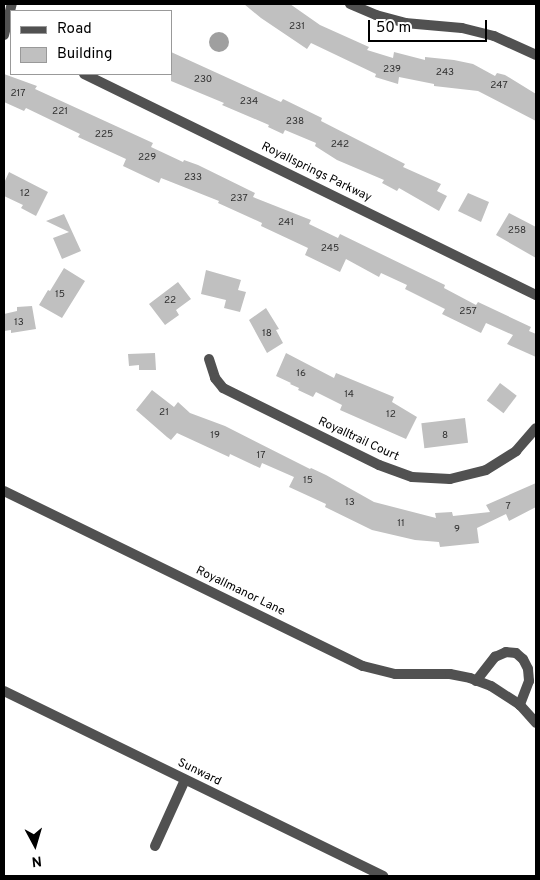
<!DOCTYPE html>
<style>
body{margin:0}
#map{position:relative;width:540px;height:880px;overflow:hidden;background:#fff;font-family:Overpass,sans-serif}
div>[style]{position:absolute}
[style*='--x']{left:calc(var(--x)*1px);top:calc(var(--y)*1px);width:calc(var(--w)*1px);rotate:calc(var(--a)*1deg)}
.water>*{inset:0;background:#9f9f9f}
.round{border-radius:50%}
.building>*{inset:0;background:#c0c0c0;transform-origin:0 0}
.minor>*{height:10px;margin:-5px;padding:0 5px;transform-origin:5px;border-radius:5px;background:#515151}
span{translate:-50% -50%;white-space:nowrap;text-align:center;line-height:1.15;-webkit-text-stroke:4px #fff;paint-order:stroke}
.number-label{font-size:10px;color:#303030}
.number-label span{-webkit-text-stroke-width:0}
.street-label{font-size:12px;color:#000}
.frame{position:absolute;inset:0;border:5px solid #000;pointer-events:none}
.legend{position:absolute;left:10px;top:10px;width:162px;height:65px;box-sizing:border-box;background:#fff;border:1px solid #999;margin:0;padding:6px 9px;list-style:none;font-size:15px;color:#000}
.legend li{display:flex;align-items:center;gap:10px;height:25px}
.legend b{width:25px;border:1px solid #999}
.north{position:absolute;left:10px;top:820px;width:50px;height:50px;-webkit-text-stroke:4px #fff;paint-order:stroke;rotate:174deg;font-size:14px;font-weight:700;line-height:20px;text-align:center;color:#000}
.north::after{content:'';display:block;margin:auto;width:18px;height:22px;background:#000;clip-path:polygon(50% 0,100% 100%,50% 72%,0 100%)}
.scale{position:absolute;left:368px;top:20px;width:119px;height:22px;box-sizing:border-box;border:2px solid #000;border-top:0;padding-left:6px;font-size:15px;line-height:18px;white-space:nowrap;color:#000;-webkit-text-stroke:4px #fff;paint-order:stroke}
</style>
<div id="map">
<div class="water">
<div class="round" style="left:209px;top:32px;width:20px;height:20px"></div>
</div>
<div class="building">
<div style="clip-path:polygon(244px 4px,290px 4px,320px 25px,369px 47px,367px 50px,393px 58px,394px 52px,425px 60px,425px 57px,454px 60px,473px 64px,495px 76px,497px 73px,505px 75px,536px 94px,536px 121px,478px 91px,434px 86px,434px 84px,399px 77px,398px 84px,375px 77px,376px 74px,311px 43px,307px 49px,261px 18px)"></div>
<div style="clip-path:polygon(171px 52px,281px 102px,283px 99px,322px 118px,321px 121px,405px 164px,403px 167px,441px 184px,437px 191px,447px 196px,439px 211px,399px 188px,397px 191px,382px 183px,384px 180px,337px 160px,315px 146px,316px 143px,285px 130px,283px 134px,268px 127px,269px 125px,222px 105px,224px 103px,171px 81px)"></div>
<div style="clip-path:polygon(4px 74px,37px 86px,35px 89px,153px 143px,151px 147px,183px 162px,184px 160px,198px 165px,255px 193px,253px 197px,311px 220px,309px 224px,338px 238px,340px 234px,445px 285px,444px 288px,476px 305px,478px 302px,531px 327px,529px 331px,536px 334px,536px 357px,507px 344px,513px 335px,486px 323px,481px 333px,442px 314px,445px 309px,405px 289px,407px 285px,381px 273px,379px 277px,346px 259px,340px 272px,305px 255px,308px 248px,261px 226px,262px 223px,218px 203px,219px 201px,161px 178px,159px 183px,123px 166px,126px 159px,78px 137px,80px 134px,26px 108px,24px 111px,4px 102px)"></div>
<div style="clip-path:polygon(9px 172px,48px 192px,36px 216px,21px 208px,23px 205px,4px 196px,4px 183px)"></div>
<div style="clip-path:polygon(468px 193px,489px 202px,481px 222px,458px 211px)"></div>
<div style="clip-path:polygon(509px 213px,536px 227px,536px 258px,496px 235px)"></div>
<div style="clip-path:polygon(64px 214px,81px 251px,62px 259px,53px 238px,69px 232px,46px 221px)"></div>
<div style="clip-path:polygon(64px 268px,85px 281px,62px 318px,39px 305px,48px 290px,50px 291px)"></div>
<div style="clip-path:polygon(206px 270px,241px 280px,238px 290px,246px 292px,240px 312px,224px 308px,226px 300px,201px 294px)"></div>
<div style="clip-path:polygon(178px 282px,191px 299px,176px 310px,179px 315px,165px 325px,149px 304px)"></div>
<div style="clip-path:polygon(32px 306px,36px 329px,11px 333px,11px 330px,4px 331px,4px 314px,17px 311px,17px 307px)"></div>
<div style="clip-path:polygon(266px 308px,279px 329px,276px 330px,283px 343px,267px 353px,249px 320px)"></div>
<div style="clip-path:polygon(155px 353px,156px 370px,139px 370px,139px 365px,129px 366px,128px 354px)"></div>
<div style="clip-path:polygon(286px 353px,334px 378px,336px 373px,394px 397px,392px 402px,417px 417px,406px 439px,340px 410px,342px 405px,316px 392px,313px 397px,298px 390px,299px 388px,290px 384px,291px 383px,276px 376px)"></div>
<div style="left:500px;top:383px;width:21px;height:22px;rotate:37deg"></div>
<div style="clip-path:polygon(152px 390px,174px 407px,178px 402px,190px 413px,225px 426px,310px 469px,311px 468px,326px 475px,374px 502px,436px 518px,435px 513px,452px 512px,453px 516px,490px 512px,486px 505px,536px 483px,536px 507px,509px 521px,506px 514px,477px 528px,479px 543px,440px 547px,439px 542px,415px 540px,372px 530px,325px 507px,326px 504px,289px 487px,294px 477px,262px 463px,260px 468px,230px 454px,229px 457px,177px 433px,171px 440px,167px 437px,136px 410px)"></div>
<div style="left:465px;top:418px;width:25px;height:44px;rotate:83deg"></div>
</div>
<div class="minor">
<div style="--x:350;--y:4;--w:28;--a:23"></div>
<div style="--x:376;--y:15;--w:30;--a:15"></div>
<div style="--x:405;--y:23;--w:57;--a:5"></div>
<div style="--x:462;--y:28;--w:33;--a:14"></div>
<div style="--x:494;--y:36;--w:46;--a:24.3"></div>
<div style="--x:4;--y:35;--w:32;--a:-76"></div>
<div style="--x:84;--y:74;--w:503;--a:26.06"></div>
<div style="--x:209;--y:359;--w:20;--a:72"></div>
<div style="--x:215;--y:378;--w:13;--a:51"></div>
<div style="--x:223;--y:388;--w:174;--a:26.3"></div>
<div style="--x:379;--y:465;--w:35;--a:20"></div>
<div style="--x:412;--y:477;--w:38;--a:3"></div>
<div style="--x:450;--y:479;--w:37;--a:-14"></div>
<div style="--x:486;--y:470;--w:36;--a:-32"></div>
<div style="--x:516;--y:451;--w:30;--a:-49"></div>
<div style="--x:4;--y:491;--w:399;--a:26"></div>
<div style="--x:363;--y:666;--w:33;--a:14"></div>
<div style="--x:395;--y:674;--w:55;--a:0"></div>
<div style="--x:450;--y:674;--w:20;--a:11"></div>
<div style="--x:470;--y:678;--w:22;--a:21"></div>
<div style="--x:491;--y:686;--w:35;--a:33"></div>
<div style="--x:520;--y:705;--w:24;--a:48"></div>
<div style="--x:476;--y:681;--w:31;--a:-52"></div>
<div style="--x:495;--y:657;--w:12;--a:-24"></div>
<div style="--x:506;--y:652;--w:10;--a:6"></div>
<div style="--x:516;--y:653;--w:9;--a:41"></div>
<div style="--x:523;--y:659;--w:11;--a:63"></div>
<div style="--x:528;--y:669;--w:12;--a:85"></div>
<div style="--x:529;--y:681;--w:26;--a:111"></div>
<div style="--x:4;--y:691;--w:422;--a:26"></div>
<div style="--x:155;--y:846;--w:72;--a:-65.6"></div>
</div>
<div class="number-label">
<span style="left:297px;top:27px">231</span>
<span style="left:392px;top:70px">239</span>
<span style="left:445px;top:73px">243</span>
<span style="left:203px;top:80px">230</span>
<span style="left:499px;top:86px">247</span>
<span style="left:18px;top:94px">217</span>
<span style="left:249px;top:102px">234</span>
<span style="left:60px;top:112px">221</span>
<span style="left:295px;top:122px">238</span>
<span style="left:104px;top:135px">225</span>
<span style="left:340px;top:145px">242</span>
<span style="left:147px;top:158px">229</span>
<span style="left:193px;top:178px">233</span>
<span style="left:25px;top:194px">12</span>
<span style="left:239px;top:199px">237</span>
<span style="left:286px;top:223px">241</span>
<span style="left:517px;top:231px">258</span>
<span style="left:330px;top:249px">245</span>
<span style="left:60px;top:295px">15</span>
<span style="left:170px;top:301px">22</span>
<span style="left:468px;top:312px">257</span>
<span style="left:19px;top:323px">13</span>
<span style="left:267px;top:334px">18</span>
<span style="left:301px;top:374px">16</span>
<span style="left:349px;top:395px">14</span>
<span style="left:164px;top:413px">21</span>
<span style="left:391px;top:415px">12</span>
<span style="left:215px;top:436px">19</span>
<span style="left:445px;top:436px">8</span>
<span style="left:261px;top:456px">17</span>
<span style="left:308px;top:481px">15</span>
<span style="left:350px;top:503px">13</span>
<span style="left:508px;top:507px">7</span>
<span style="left:401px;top:524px">11</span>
<span style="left:457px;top:530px">9</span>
</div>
<div class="street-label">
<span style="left:316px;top:173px;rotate:26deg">Royallsprings Parkway</span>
<span style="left:358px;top:440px;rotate:25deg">Royalltrail Court</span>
<span style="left:240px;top:592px;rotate:26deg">Royallmanor Lane</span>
<span style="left:199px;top:773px;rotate:26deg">Sunward</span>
</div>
<div class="frame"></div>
<ul class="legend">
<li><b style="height:6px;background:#515151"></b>Road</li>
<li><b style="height:14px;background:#c0c0c0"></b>Building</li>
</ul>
<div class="north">N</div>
<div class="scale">50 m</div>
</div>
